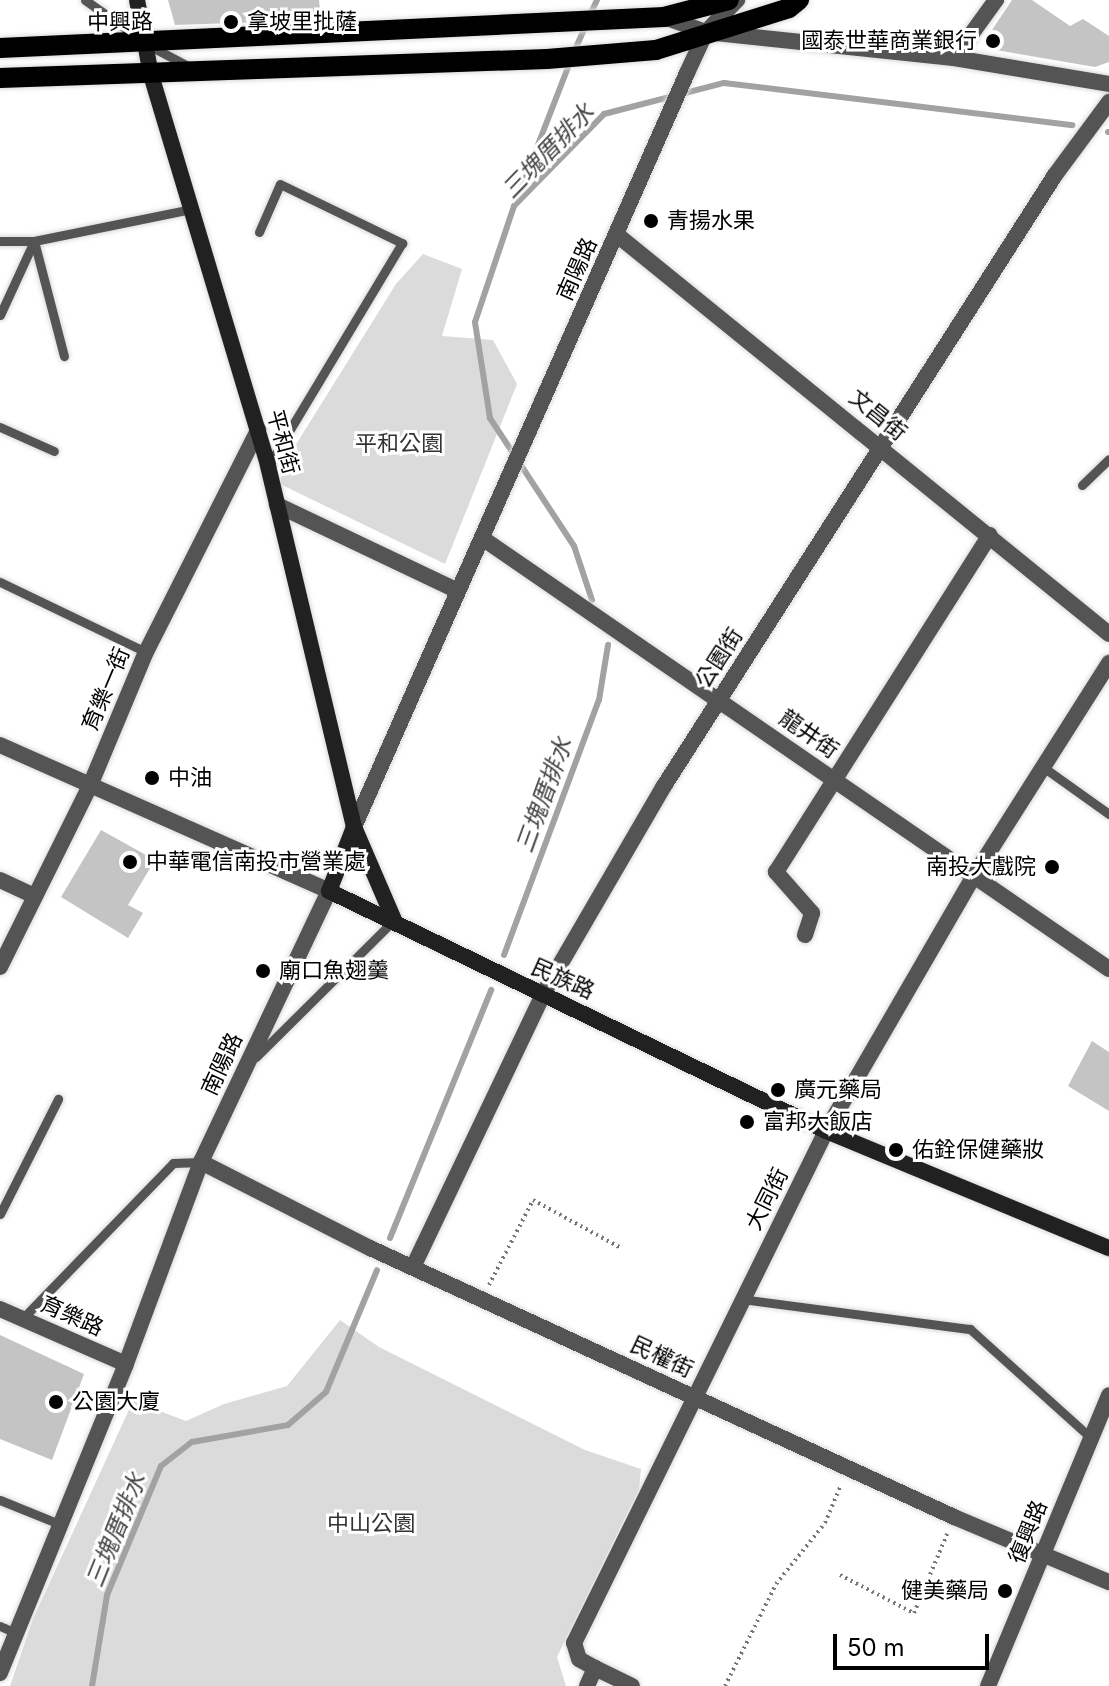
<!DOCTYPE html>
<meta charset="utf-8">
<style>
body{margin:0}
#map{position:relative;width:1109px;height:1686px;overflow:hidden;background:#fff;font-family:Inter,"Noto Sans TC",sans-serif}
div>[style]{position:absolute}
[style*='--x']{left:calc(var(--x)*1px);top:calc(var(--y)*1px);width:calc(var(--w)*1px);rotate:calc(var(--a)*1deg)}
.green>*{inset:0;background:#dbdbdb}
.stream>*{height:6px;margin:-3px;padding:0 3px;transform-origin:3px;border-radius:3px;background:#a2a2a2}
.building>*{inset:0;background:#c4c4c4}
.path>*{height:4px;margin-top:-2px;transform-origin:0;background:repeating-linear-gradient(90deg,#767676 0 2px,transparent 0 6px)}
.roads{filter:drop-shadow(0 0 2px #dbdbdb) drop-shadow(0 0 2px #dbdbdb)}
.lane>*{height:9px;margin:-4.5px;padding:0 4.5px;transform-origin:4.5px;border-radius:4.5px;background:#545454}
.street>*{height:16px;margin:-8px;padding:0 8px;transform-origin:8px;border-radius:8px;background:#545454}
.secondary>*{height:16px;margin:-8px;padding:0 8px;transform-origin:8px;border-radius:8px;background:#212121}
.primary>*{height:20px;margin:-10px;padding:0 10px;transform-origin:10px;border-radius:10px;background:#000}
.dots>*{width:22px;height:22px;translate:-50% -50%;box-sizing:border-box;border:4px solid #fff;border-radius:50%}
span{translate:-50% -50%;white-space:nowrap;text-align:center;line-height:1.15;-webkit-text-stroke:6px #fff;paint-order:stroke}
.street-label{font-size:22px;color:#000}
.poi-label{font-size:22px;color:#000}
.left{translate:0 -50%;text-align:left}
.right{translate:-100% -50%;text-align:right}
.park-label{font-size:22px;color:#323232}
.water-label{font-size:24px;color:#434343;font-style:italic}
.scale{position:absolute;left:833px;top:1634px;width:156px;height:36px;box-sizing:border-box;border:4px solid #000;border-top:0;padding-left:10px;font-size:24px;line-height:28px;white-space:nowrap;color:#000;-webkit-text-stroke:6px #fff;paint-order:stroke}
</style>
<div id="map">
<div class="green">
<div style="clip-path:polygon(423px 254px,462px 269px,442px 336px,493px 340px,517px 384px,445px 564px,280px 484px,285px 462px,396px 284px)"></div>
<div style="clip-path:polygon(340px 1320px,379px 1347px,585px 1450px,641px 1469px,639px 1489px,557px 1657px,566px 1686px,10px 1686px,33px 1619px,133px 1401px,186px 1421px,224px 1404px,287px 1386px)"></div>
</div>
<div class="stream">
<div style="--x:590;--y:15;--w:17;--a:-65"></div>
<div style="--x:574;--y:52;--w:30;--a:-66"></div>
<div style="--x:1108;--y:132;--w:1;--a:0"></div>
<div style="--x:515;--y:204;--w:152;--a:-68.8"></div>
<div style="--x:592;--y:600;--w:57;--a:-108.4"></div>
<div style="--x:574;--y:546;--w:153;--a:-123.3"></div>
<div style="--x:490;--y:418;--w:97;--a:-98.9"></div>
<div style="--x:475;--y:322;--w:122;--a:-71.4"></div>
<div style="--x:514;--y:206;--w:129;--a:-45.6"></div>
<div style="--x:604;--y:114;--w:124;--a:-14.5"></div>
<div style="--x:724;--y:83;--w:351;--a:6.9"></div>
<div style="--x:504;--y:955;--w:272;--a:-69.6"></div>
<div style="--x:599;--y:700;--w:56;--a:-80.7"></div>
<div style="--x:390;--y:1238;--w:268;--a:-67.8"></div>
<div style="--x:92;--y:1686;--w:92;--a:-80.6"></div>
<div style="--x:107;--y:1595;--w:140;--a:-67.3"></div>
<div style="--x:161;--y:1466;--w:39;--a:-38"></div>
<div style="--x:192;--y:1442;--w:97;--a:-10"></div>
<div style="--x:288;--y:1425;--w:50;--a:-41"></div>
<div style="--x:326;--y:1392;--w:132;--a:-67.3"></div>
</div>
<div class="building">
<div style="clip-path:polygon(168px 0,319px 0,321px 20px,175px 25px)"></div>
<div style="clip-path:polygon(1012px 0,1032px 0,1070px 26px,1083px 19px,1109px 36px,1109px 62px,1095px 67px,996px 50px,986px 39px)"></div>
<div style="clip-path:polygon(101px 830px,155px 860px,128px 905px,143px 913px,128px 938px,61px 897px)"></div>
<div style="clip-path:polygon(1092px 1041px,1109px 1052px,1109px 1111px,1068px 1086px)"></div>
<div style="clip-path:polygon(0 1335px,84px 1374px,52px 1460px,0 1439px)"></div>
</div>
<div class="path">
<div style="--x:489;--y:1285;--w:96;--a:-62.6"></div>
<div style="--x:533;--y:1200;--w:100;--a:28.6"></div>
<div style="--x:840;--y:1575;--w:83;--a:27.2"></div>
<div style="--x:914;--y:1613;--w:86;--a:-67.3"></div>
<div style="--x:725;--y:1686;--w:114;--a:-63.4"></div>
<div style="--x:776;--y:1584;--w:78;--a:-51.2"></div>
<div style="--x:825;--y:1523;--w:41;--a:-67.2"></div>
</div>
<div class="roads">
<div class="lane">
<div style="--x:85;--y:0;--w:65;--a:34.9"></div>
<div style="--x:150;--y:46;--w:45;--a:27.7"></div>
<div style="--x:259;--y:232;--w:52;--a:-66.4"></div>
<div style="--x:280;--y:184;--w:136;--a:25.8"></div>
<div style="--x:402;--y:243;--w:260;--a:121"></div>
<div style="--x:0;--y:241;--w:34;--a:0"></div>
<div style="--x:34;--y:241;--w:160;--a:-11.5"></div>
<div style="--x:0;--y:315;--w:81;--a:-65.3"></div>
<div style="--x:34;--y:241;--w:119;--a:75.4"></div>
<div style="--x:0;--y:427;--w:59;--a:24"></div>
<div style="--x:1082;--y:485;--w:37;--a:-44"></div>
<div style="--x:0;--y:582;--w:162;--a:25.6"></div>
<div style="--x:1043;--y:767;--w:81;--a:35.5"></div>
<div style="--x:256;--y:1057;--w:193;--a:-44.8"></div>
<div style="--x:0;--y:1214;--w:129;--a:-63.2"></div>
<div style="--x:741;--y:1299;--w:231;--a:7.5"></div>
<div style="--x:970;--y:1329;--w:161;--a:42"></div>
<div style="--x:23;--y:1318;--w:216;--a:-45.9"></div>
<div style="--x:173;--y:1163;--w:28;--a:-2"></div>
<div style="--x:0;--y:1500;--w:67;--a:22"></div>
<div style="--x:0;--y:1626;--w:17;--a:24"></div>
</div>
<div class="street">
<div style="--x:664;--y:17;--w:45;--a:19.7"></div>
<div style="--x:706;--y:32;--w:249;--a:6"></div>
<div style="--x:954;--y:58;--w:157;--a:9.5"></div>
<div style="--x:954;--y:58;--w:72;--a:-54.1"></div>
<div style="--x:616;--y:234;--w:635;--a:39.05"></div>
<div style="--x:277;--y:505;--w:200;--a:25.4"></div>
<div style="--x:482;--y:538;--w:761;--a:34.5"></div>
<div style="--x:0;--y:745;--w:360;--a:23.9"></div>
<div style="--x:329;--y:891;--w:300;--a:115.3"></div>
<div style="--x:201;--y:1162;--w:215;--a:110.4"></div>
<div style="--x:126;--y:1364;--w:334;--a:112.2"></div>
<div style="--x:354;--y:827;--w:824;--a:-66.17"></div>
<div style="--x:687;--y:73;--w:45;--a:-65.1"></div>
<div style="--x:706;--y:32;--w:45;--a:-45.9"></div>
<div style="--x:0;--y:880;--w:38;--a:25"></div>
<div style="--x:805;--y:935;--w:23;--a:-72"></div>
<div style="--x:812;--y:913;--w:55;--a:-131.3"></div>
<div style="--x:776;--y:872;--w:399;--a:-57.6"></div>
<div style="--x:0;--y:967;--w:200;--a:-63.6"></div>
<div style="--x:89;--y:788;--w:147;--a:-67.3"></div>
<div style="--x:146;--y:652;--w:249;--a:-63.2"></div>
<div style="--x:201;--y:1162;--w:190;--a:27"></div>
<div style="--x:370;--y:1248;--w:643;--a:24.73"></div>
<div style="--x:954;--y:1517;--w:168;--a:22.8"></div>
<div style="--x:414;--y:1265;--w:302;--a:-64.5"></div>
<div style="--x:544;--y:992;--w:238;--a:-59.8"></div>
<div style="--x:664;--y:786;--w:725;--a:-57.38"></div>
<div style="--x:1055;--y:175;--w:91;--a:-53.5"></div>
<div style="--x:0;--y:1309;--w:137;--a:23.6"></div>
<div style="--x:595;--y:1668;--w:41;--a:25.9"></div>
<div style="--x:587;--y:1686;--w:20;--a:-66"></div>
<div style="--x:595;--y:1668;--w:18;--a:-151"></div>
<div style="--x:579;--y:1659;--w:17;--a:-107"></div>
<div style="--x:574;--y:1643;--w:571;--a:-63.79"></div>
<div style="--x:826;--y:1131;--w:291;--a:-59.9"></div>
<div style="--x:972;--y:879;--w:256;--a:-57.6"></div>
<div style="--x:988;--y:1686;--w:315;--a:-67.4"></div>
</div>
<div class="secondary">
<div style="--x:137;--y:0;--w:76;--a:79.4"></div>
<div style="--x:151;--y:75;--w:408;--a:73.3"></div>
<div style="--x:268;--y:466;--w:371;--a:76.6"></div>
<div style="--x:354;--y:827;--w:101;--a:66.7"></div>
<div style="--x:354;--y:827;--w:69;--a:111.3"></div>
<div style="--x:329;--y:891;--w:552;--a:25.78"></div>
<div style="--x:826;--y:1131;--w:306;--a:22.5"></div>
</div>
<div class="primary">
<div style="--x:0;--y:48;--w:665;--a:-2.67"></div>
<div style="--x:664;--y:17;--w:67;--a:-14.7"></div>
<div style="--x:0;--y:78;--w:547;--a:-1.99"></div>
<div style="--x:547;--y:59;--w:109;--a:-4.7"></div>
<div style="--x:656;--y:50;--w:139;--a:-17.5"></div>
<div style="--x:789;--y:8;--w:13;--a:-39"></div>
</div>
</div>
<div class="dots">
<div style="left:231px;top:22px;background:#000"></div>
<div style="left:993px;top:41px;background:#000"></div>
<div style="left:651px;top:221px;background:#000"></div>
<div style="left:152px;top:778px;background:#000"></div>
<div style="left:130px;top:862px;background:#000"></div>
<div style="left:1052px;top:867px;background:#000"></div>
<div style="left:263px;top:971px;background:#000"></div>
<div style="left:778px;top:1090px;background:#000"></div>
<div style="left:747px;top:1122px;background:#000"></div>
<div style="left:896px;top:1150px;background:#000"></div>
<div style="left:56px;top:1402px;background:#000"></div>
<div style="left:1005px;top:1591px;background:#000"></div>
</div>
<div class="street-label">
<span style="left:120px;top:22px;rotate:-1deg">中興路</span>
<span style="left:577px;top:269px;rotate:-66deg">南陽路</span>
<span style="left:878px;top:415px;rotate:39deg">文昌街</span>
<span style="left:283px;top:442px;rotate:75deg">平和街</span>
<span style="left:719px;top:658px;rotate:-57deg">公園街</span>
<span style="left:106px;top:689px;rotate:-67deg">育樂一街</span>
<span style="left:809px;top:734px;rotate:35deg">龍井街</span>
<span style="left:563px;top:979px;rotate:24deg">民族路</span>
<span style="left:222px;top:1064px;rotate:-65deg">南陽路</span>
<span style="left:767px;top:1199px;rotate:-63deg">大同街</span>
<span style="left:72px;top:1316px;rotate:24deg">育樂路</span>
<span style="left:662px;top:1357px;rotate:25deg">民權街</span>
<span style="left:1028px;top:1532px;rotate:-68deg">復興路</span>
</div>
<div class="poi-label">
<span class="left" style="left:247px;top:22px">拿坡里批薩</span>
<span class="right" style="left:977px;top:41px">國泰世華商業銀行</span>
<span class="left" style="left:667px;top:221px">青揚水果</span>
<span class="left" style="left:168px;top:778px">中油</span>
<span class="left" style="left:146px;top:862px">中華電信南投市營業處</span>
<span class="right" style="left:1036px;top:867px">南投大戲院</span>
<span class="left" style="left:279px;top:971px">廟口魚翅羹</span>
<span class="left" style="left:794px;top:1090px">廣元藥局</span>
<span class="left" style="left:763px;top:1122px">富邦大飯店</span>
<span class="left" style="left:912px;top:1150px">佑銓保健藥妝</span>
<span class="left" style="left:72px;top:1402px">公園大廈</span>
<span class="right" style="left:989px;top:1591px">健美藥局</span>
</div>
<div class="park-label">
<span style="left:399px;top:444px">平和公園</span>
<span style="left:371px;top:1524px">中山公園</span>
</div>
<div class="water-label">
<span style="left:548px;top:151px;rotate:-46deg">三塊厝排水</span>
<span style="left:544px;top:795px;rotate:-70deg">三塊厝排水</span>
<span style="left:116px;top:1530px;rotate:-68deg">三塊厝排水</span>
</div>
<div class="scale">50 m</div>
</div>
